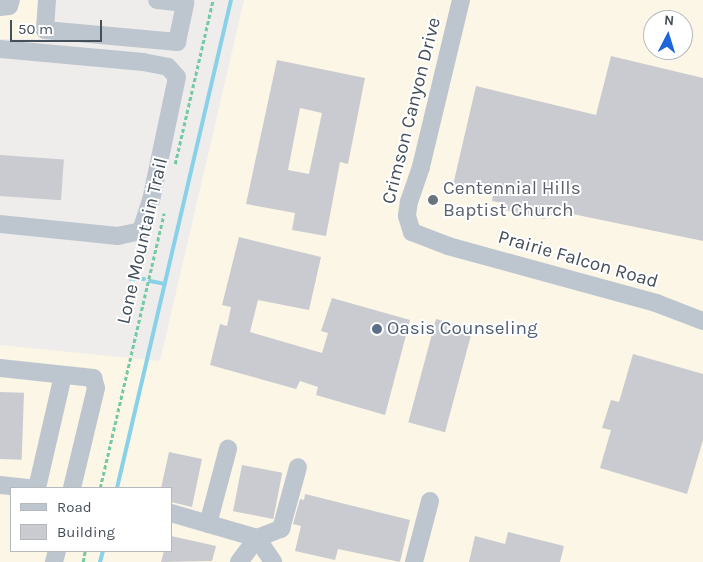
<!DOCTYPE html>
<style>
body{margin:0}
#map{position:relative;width:703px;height:562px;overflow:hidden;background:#efecec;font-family:Karla,sans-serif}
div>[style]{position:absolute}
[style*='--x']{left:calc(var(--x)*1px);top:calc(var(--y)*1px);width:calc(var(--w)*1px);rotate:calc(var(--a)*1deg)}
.commercial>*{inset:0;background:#fbf6e5;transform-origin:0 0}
.stream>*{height:4px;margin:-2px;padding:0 2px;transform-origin:2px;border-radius:2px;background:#89d0e9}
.building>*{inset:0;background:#c9cbd1;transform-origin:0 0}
.path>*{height:2.5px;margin-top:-1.25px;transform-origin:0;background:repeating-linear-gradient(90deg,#74caa4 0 4px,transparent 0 6.5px)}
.minor>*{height:18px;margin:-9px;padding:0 9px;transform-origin:9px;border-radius:9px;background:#bdc6cf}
.dots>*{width:14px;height:14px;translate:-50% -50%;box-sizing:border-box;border:2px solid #fff;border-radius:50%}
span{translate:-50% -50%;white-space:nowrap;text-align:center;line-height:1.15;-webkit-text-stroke:4px #fff;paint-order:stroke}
.street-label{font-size:19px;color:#454f59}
.worship-label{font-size:19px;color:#5b616d}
.left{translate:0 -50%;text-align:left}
.service-label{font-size:19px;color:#4e5e75}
.legend{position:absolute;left:10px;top:487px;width:162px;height:65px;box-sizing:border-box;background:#fff;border:1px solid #b5b9bd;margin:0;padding:6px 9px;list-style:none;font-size:15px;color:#454f59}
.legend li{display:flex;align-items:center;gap:10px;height:25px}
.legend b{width:25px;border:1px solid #b5b9bd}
.north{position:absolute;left:643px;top:10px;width:50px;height:50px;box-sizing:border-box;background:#fff;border:1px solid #b5b9bd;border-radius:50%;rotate:5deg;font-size:14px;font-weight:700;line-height:20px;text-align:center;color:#454f59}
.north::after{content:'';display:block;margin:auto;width:18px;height:22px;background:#1d65d8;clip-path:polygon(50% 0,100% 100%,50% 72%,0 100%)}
.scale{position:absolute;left:10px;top:20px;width:92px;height:22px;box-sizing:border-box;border:2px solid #454f59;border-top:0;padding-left:6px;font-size:15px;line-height:18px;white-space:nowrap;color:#454f59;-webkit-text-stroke:4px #fff;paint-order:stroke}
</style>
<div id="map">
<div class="commercial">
<div style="left:0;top:0;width:47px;height:39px"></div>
<div style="clip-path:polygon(evenodd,244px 0,703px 0,703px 562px,0 562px,0 345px,160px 361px,244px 0,653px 20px,683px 20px,683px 50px,653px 50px,653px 20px,244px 0,11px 488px,171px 488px,171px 551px,11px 551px,11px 488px)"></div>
</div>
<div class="stream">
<div style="--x:131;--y:279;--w:13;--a:0"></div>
<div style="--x:150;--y:281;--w:15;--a:11"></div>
<div style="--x:117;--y:488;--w:501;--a:-76.85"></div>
<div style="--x:100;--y:562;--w:11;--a:-75"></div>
</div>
<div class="building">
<div style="clip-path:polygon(611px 56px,703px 78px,703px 241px,558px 211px,557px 216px,546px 214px,545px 219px,505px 210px,507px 204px,492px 201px,493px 194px,453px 185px,476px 86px,596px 115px)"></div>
<div style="clip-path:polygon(evenodd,277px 60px,365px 78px,348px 164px,340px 162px,326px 236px,292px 230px,295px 213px,246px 204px,277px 60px,300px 108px,322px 113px,309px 174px,288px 170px,300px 108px)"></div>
<div style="left:0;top:155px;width:64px;height:41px;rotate:4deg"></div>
<div style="clip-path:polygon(239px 237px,321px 257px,309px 310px,258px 300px,250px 332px,322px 353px,328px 333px,321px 331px,332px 298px,410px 320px,385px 415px,316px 395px,318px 387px,300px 381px,296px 389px,210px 365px,220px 324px,227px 326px,231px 307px,222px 305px)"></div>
<div style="left:436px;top:319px;width:38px;height:107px;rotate:15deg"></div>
<div style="clip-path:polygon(633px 354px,703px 374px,703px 440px,687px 494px,600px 468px,611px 430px,602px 428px,611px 400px,619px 402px)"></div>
<div style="left:0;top:392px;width:24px;height:67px;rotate:2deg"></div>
<div style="clip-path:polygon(169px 452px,202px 459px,192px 507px,171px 502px,171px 488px,161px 488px)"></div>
<div style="left:242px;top:465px;width:41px;height:47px;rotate:11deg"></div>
<div style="clip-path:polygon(305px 494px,410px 520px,400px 562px,338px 549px,335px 560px,295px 551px,301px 526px,293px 524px,300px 499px,304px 500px)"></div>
<div style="clip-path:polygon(508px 532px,564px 546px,560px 562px,469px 562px,475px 536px,505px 544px)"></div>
<div style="clip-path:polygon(171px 536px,216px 546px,212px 561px,161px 562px,164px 551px,171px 551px)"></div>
</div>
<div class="path">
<div style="--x:175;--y:164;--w:168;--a:-77"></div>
<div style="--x:100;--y:488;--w:282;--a:-76.9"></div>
<div style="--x:83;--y:562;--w:11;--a:-80"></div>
</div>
<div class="minor">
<div style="--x:47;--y:0;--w:30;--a:94"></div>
<div style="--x:45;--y:30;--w:133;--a:5.2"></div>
<div style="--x:177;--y:42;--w:40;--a:-78"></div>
<div style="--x:185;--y:3;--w:28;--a:-174"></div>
<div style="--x:461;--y:0;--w:172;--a:103.5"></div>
<div style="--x:421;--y:167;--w:36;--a:109"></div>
<div style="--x:409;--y:201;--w:15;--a:98"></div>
<div style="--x:407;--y:216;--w:17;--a:73"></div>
<div style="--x:412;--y:232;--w:39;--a:21"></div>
<div style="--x:448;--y:246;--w:216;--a:15.3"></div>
<div style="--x:656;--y:303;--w:50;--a:21"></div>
<div style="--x:0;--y:7;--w:9;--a:-6"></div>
<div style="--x:9;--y:6;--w:6;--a:-72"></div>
<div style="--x:0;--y:49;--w:144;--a:5.2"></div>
<div style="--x:143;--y:62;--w:25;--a:11"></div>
<div style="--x:168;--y:67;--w:13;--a:48"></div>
<div style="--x:177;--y:77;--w:126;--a:101.9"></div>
<div style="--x:151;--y:200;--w:33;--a:108"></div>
<div style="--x:141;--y:231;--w:24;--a:168"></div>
<div style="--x:118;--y:236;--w:119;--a:-174.2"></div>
<div style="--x:0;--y:368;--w:94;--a:6.1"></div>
<div style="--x:93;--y:378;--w:10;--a:73"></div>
<div style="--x:96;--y:388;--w:103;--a:103.5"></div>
<div style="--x:0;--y:485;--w:30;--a:6"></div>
<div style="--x:37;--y:488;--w:116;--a:-77"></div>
<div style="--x:171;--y:513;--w:90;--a:16.2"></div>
<div style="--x:257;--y:538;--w:26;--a:-21"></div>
<div style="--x:281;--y:529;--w:64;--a:-74.7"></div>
<div style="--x:208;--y:524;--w:78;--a:-75.1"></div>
<div style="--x:257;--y:538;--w:29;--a:56"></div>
<div style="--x:54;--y:562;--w:11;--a:-75"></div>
<div style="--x:239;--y:562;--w:30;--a:-53"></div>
<div style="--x:414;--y:562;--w:63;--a:-75.3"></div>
</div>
<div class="dots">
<div style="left:433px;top:200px;background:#6b7280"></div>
<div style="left:377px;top:329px;background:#5c6f8a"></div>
</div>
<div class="street-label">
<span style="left:412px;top:111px;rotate:-76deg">Crimson Canyon Drive</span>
<span style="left:143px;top:241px;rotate:-77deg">Lone Mountain Trail</span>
<span style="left:578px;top:260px;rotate:16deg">Prairie Falcon Road</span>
</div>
<div class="worship-label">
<span class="left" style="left:443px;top:200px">Centennial Hills<br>Baptist Church</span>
</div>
<div class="service-label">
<span class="left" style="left:387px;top:329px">Oasis Counseling</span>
</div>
<ul class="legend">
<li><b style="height:6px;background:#bdc6cf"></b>Road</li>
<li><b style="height:14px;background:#c9cbd1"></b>Building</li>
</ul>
<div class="north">N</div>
<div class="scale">50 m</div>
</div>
